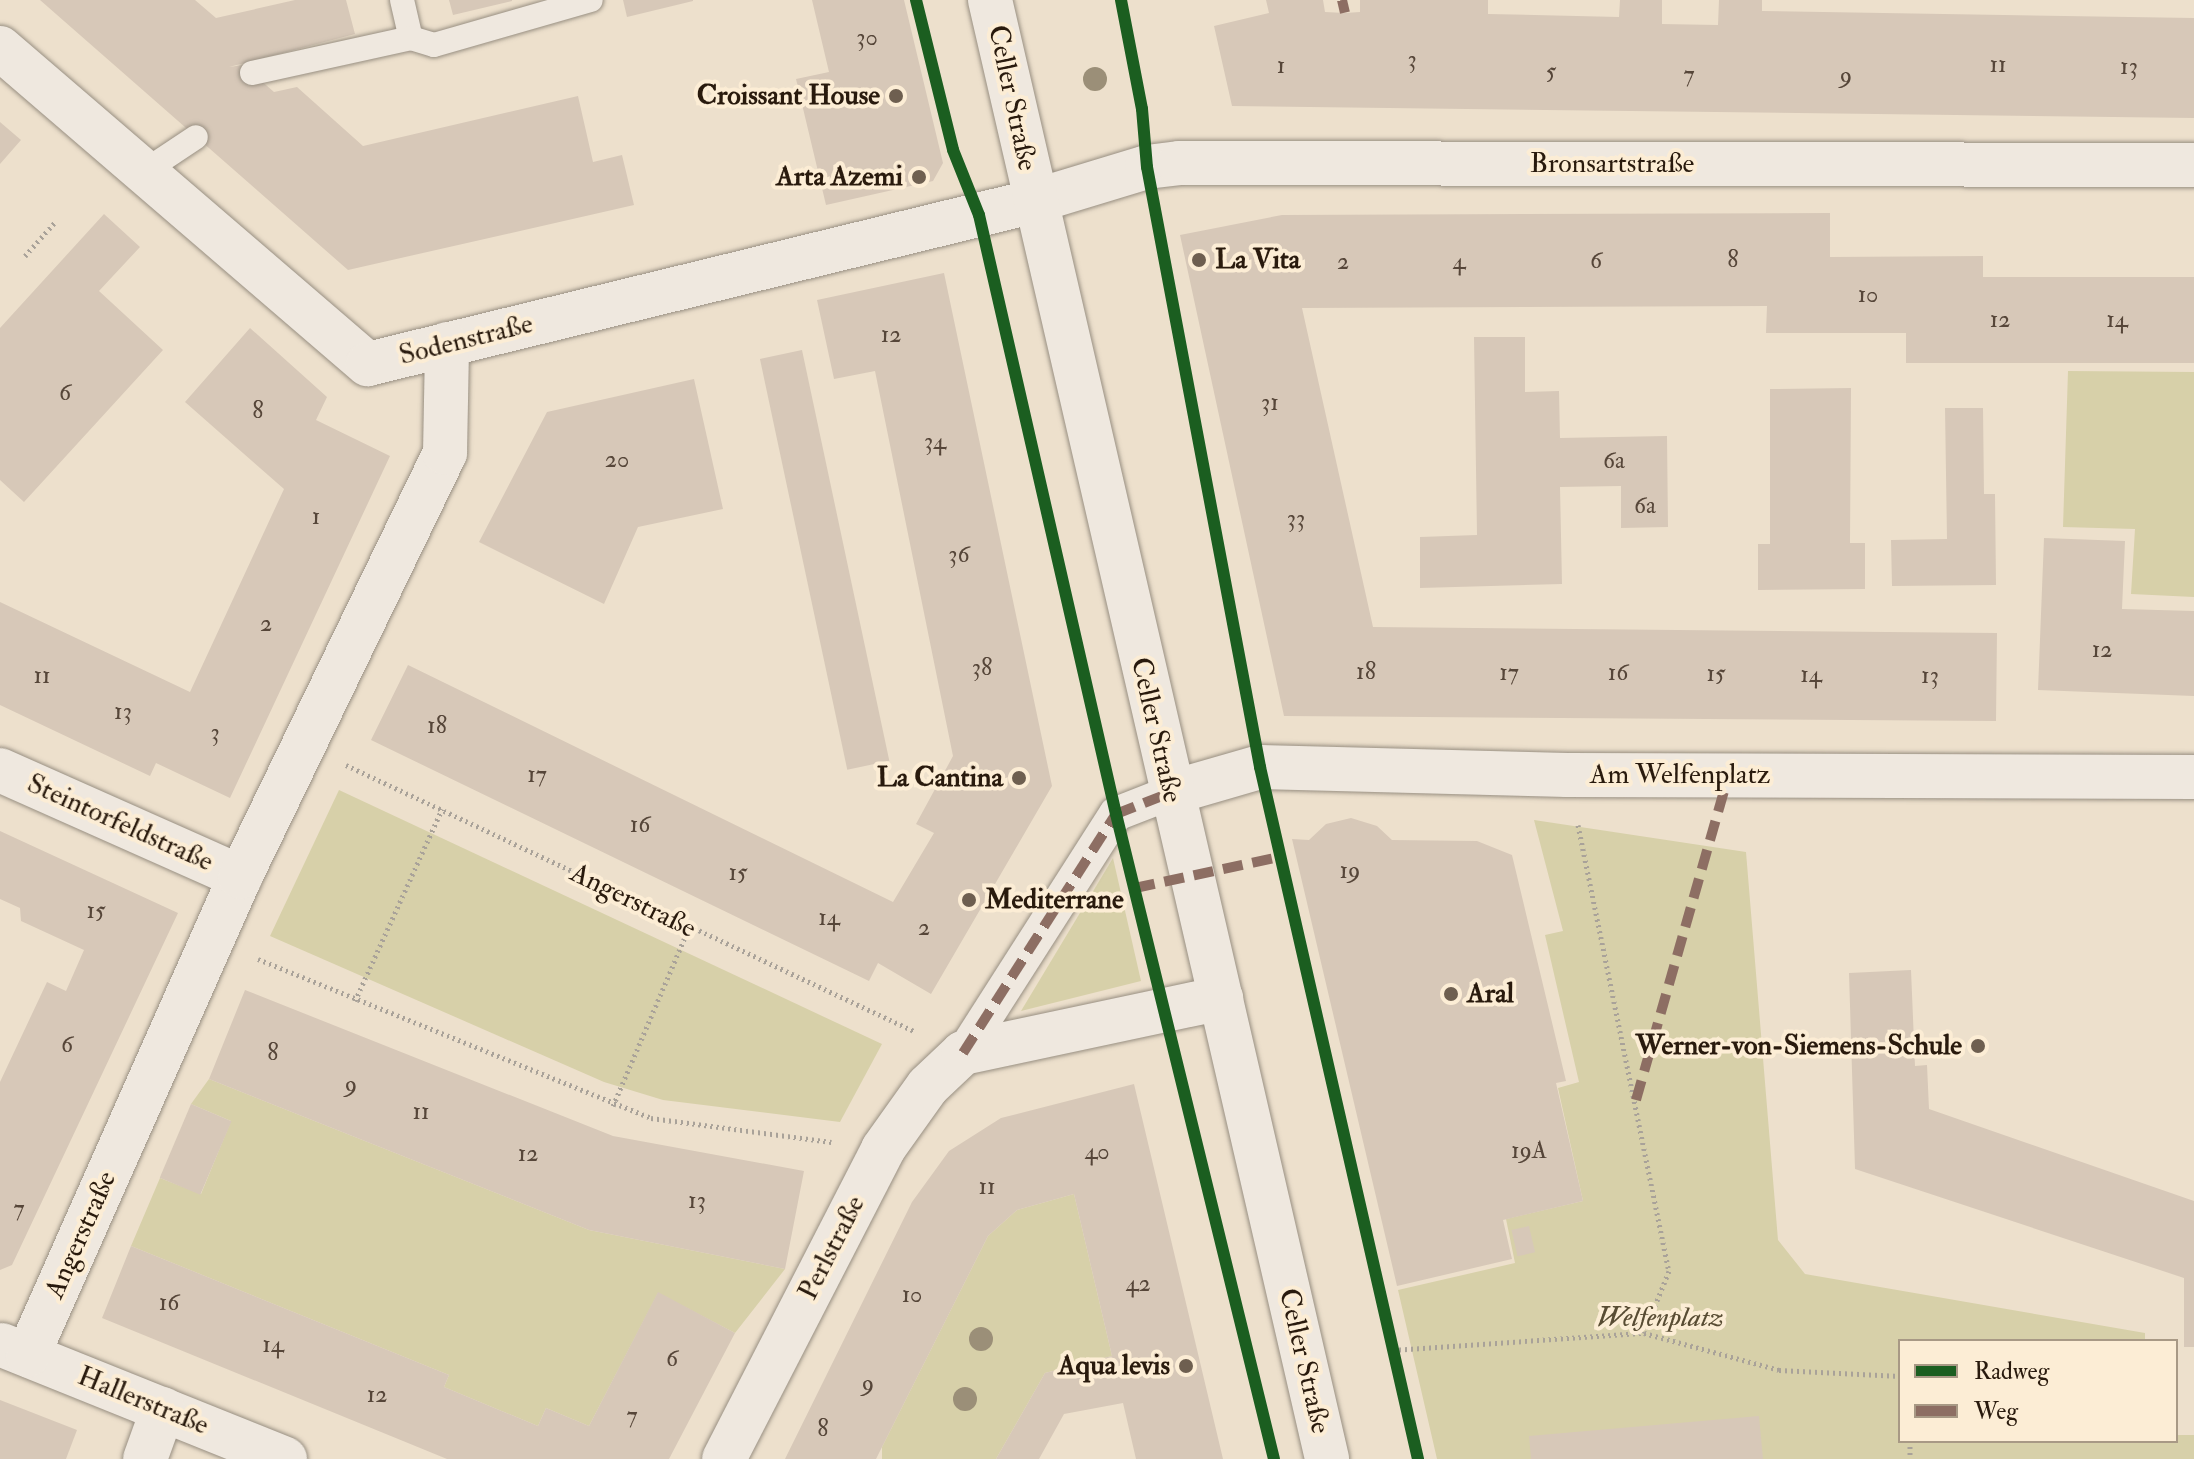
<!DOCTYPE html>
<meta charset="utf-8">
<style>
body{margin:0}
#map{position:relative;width:2194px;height:1459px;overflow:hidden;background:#ede0cc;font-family:"IM FELL Double Pica",serif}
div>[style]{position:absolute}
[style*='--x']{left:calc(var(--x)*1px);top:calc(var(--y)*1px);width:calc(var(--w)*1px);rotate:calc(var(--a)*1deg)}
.green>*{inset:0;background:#d7d0a9}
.building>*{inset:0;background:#d7c8b8;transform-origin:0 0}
.path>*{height:5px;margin-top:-2.5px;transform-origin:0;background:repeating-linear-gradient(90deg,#a9a299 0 2px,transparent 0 6px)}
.roads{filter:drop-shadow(0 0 2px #988f82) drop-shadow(0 0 2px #988f82)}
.service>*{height:24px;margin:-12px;padding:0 12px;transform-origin:12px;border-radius:12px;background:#efe8df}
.pedestrian>*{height:34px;margin:-17px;padding:0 17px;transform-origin:17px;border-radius:17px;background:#efe8df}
.minor>*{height:44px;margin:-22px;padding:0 22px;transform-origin:22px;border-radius:22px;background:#efe8df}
.tertiary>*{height:44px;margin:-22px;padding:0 22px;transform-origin:22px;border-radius:22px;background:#efe8df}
.quiet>*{height:10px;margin-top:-5px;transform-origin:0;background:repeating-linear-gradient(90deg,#8d6e63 0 20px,transparent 0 30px)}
.cycleway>*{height:12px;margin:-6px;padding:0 6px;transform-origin:6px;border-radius:6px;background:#1b5e20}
.trees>*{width:24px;height:24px;margin:-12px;border-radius:50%;background:#9b8f78}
.dots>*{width:22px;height:22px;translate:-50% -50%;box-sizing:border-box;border:4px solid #fcedd5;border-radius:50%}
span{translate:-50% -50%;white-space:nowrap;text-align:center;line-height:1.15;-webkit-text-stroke:8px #fcedd5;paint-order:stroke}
.number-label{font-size:24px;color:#564639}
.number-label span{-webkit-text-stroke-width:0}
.poi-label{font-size:28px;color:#291a0d;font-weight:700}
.right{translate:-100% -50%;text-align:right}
.left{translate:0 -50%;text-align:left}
.street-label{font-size:28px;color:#291a0d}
.park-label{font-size:28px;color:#584c33;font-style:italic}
.legend{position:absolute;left:1898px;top:1339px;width:280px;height:104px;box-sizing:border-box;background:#fcedd5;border:2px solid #a89985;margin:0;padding:10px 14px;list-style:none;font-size:24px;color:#291a0d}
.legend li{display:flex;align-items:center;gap:16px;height:40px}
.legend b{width:40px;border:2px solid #a89985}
</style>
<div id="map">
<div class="green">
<div style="clip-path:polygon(2068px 371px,2194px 372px,2194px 597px,2131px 594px,2135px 529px,2063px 527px)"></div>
<div style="clip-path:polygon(339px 790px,882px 1044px,840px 1122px,663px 1100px,604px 1082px,270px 936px)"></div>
<div style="clip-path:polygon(1534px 820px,1746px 852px,1778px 1240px,1805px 1274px,2145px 1333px,2145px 1341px,1900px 1341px,1900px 1441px,2176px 1441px,2176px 1435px,2194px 1435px,2194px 1459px,1437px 1459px,1398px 1290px,1515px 1263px,1506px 1219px,1583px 1201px,1558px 1088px,1579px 1082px,1545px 935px,1563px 931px)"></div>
<div style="clip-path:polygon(1113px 858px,1141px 981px,1021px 1011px)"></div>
<div style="clip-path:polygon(209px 1079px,589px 1230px,785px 1269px,735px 1333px,658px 1293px,589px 1426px,546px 1408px,538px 1426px,444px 1387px,449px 1375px,131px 1246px,160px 1178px,201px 1194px,231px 1121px,191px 1104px)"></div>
<div style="clip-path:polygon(1074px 1194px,1112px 1356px,1045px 1373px,996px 1459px,882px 1459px,882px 1447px,988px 1236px,1017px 1210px)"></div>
</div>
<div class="building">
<div style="clip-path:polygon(40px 0,195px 0,216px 18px,295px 0,346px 0,355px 34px,229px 67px,243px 65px,274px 92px,297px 87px,363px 146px,578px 96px,593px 162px,622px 155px,634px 205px,348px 270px)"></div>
<div style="clip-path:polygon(449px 0,512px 0,512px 1px,453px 15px)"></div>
<div style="clip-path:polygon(623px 0,693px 0,693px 1px,627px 17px)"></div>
<div style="clip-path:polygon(812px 0,904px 0,943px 163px,933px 181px,826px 205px,796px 79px,829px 72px)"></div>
<div style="clip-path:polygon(1266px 0,1323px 0,1325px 12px,1345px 13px,1360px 12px,1360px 0,1488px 0,1488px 14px,1619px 17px,1620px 0,1662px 0,1662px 24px,1718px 25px,1719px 0,1762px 0,1762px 11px,2194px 18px,2194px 118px,1232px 106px,1214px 26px,1269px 13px)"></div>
<div style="clip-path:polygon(0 122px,21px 140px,0 164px)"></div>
<div style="clip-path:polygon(1830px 213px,1830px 257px,1983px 256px,1983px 277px,2194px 277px,2194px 363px,1906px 363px,1906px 333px,1766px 333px,1767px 306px,1302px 308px,1373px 627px,1997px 633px,1996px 721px,1284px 716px,1180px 235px,1282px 215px)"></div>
<div style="clip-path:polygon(104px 214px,140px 247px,99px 291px,163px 350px,24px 502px,0 480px,0 328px)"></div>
<div style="clip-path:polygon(944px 273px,1052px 786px,931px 994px,878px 963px,869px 981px,371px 740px,408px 665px,893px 902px,934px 833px,916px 824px,953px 756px,875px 371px,834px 379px,817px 300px)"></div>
<div style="clip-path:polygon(250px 328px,327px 397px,316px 420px,390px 456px,230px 798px,156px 763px,150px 776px,0 705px,0 602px,190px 692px,284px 489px,185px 402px)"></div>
<div style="clip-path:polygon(1474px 337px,1525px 337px,1525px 392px,1559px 391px,1560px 438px,1667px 436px,1668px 527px,1621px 528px,1621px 486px,1560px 487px,1562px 584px,1420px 588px,1420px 537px,1477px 535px)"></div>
<div style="left:802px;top:350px;width:420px;height:43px;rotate:78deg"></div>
<div style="clip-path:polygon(694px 379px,723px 509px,638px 527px,604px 604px,479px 542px,547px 412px)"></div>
<div style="clip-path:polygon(1851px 388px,1850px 543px,1865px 543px,1865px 589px,1758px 590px,1758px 544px,1770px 544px,1770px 389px)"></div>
<div style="clip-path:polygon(1945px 408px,1983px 408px,1984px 494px,1995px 494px,1996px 585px,1892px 586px,1891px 540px,1947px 539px)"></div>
<div style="clip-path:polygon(2044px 538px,2125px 541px,2122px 609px,2194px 611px,2194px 696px,2038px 690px)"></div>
<div style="clip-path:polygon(1351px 818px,1377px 826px,1392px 840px,1477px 841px,1512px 855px,1566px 1081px,1556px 1083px,1583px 1201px,1503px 1220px,1512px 1259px,1397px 1286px,1292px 839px,1309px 840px,1326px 824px)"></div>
<div style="clip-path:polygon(0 831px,178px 913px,12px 1265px,0 1270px,0 1082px,47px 982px,66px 991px,84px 950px,21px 921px,20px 908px,0 899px)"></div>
<div style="clip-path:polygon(1911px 970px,1915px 1066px,1927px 1065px,1929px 1109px,2194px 1201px,2194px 1347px,2184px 1347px,2184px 1278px,1855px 1169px,1849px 973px)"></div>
<div style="clip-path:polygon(245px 990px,613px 1136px,804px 1171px,785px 1269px,589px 1230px,209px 1079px)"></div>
<div style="clip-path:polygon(1134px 1084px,1223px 1459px,1136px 1459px,1123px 1403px,1064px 1414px,1039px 1459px,996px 1459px,1045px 1373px,1112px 1356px,1074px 1194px,1017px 1210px,988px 1236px,876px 1459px,785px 1459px,912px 1202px,949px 1151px,1001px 1118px)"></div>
<div style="left:191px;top:1104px;width:44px;height:80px;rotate:23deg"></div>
<div style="left:1529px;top:1226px;width:27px;height:18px;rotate:77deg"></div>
<div style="clip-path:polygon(131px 1246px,449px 1375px,444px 1387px,538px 1426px,546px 1408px,589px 1426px,658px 1292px,735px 1333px,669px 1459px,447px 1459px,102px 1318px)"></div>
<div style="clip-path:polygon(0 1400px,77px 1430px,66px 1459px,0 1459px)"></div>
<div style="clip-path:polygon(1759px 1416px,1763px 1459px,1531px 1459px,1529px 1436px)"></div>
</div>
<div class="path">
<div style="--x:25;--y:256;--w:47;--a:-48.5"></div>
<div style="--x:346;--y:765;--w:629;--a:25.1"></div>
<div style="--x:1578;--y:825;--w:455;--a:78.5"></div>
<div style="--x:1669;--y:1271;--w:67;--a:112"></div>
<div style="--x:258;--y:959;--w:424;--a:22"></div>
<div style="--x:651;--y:1118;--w:182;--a:7.6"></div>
<div style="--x:355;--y:1001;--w:211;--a:-65.6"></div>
<div style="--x:613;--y:1106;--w:194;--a:-66.9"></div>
<div style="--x:1393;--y:1350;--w:252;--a:-3.9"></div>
<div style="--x:1644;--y:1333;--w:140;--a:15.3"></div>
<div style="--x:1779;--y:1370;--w:121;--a:2.8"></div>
<div style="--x:1910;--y:1441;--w:18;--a:90"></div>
</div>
<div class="roads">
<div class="service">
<div style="--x:402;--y:0;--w:39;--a:77"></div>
<div style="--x:252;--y:73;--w:163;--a:-12.4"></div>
<div style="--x:411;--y:38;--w:24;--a:17"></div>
<div style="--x:434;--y:45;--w:163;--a:-16"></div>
<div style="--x:145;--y:171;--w:61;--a:-33.7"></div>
</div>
<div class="pedestrian">
<div style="--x:963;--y:1053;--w:284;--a:-57.4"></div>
<div style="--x:1116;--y:814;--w:58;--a:-21.3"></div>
</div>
<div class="minor">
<div style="--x:0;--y:48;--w:485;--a:40.7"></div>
<div style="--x:368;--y:364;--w:687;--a:-13.73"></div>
<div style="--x:1035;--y:201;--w:117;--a:-16.9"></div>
<div style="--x:1147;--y:167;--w:32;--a:-7"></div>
<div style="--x:1179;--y:163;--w:1015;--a:0.11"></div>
<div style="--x:0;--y:770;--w:263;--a:24"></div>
<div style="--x:1170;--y:793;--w:94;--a:-16.1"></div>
<div style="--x:1260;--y:767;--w:307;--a:1.5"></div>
<div style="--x:1567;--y:775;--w:627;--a:0.18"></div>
<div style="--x:2;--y:1345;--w:305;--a:21.9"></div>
<div style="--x:28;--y:1355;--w:523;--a:-66.08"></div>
<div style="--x:240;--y:877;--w:471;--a:-64.2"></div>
<div style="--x:445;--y:453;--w:109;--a:-88.9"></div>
<div style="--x:145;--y:1459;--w:53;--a:-70.2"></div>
<div style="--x:724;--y:1459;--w:348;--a:-62.8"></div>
<div style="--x:883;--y:1149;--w:77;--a:-54.5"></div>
<div style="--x:928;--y:1086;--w:48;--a:-43.3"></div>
<div style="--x:963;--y:1053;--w:264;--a:-12"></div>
</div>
<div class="tertiary">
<div style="--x:990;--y:0;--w:1497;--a:76.99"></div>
</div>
</div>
<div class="quiet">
<div style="--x:1342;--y:0;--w:13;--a:77"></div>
<div style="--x:1135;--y:888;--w:148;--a:-12.1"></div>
<div style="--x:963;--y:1053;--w:284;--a:-57.4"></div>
<div style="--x:1116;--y:814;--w:58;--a:-21.3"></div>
<div style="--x:1636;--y:1100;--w:339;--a:-74.1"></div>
</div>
<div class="cycleway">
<div style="--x:916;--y:0;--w:154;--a:76.1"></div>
<div style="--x:953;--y:150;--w:70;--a:68.2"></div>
<div style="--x:979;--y:215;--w:614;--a:77.12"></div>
<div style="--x:1116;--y:814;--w:664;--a:76.24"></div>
<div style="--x:1121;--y:0;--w:111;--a:79.1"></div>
<div style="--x:1142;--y:109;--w:58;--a:85.1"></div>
<div style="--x:1147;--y:167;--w:611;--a:79.33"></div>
<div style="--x:1260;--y:767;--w:710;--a:77.14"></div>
</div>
<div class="trees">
<div style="left:1095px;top:79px"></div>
<div style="left:981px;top:1339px"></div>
<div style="left:965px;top:1399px"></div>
</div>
<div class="dots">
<div style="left:896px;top:96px;background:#6e5f50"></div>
<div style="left:919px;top:177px;background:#6e5f50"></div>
<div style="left:1199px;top:260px;background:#6e5f50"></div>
<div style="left:1019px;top:778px;background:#6e5f50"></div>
<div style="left:969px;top:900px;background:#6e5f50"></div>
<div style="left:1451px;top:994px;background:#6e5f50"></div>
<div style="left:1978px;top:1046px;background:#6e5f50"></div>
<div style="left:1186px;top:1366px;background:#6e5f50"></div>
</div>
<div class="number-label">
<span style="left:867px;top:38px">30</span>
<span style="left:1412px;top:60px">3</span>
<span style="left:1998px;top:65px">11</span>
<span style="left:1281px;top:66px">1</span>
<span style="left:2129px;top:67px">13</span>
<span style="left:1551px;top:72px">5</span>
<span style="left:1689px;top:75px">7</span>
<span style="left:1846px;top:76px">9</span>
<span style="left:1733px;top:260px">8</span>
<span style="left:1596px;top:261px">6</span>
<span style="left:1343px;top:262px">2</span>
<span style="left:1459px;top:262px">4</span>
<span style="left:1868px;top:295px">10</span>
<span style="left:2000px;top:320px">12</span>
<span style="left:2117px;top:320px">14</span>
<span style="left:891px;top:335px">12</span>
<span style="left:65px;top:393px">6</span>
<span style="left:1270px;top:403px">31</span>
<span style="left:258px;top:411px">8</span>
<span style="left:935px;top:442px">34</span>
<span style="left:617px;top:460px">20</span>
<span style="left:1614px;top:461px">6a</span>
<span style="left:1645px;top:506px">6a</span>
<span style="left:316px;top:517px">1</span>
<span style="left:1296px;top:519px">33</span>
<span style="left:959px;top:555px">36</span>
<span style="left:266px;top:624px">2</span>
<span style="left:2102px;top:650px">12</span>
<span style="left:982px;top:668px">38</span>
<span style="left:1366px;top:672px">18</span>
<span style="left:1509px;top:673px">17</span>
<span style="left:1618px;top:673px">16</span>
<span style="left:1716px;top:674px">15</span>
<span style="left:1811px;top:675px">14</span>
<span style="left:42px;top:676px">11</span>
<span style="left:1930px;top:676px">13</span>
<span style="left:123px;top:712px">13</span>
<span style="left:437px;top:726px">18</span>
<span style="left:215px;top:733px">3</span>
<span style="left:537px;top:775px">17</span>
<span style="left:640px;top:825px">16</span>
<span style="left:1350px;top:871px">19</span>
<span style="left:738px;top:873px">15</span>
<span style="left:96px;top:911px">15</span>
<span style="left:829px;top:918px">14</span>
<span style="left:924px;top:928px">2</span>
<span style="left:67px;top:1045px">6</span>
<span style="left:273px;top:1053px">8</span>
<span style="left:351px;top:1085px">9</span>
<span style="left:421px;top:1112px">11</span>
<span style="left:1529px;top:1151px">19A</span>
<span style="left:1097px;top:1152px">40</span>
<span style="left:528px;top:1154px">12</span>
<span style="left:987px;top:1187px">11</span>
<span style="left:697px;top:1201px">13</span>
<span style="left:19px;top:1209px">7</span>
<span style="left:1138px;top:1284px">42</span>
<span style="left:912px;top:1295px">10</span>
<span style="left:169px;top:1303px">16</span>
<span style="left:273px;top:1345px">14</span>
<span style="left:672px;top:1359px">6</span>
<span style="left:868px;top:1384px">9</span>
<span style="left:377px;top:1395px">12</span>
<span style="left:632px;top:1416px">7</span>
<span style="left:823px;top:1429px">8</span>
</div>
<div class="poi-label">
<span class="right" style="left:880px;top:96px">Croissant House</span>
<span class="right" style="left:903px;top:177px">Arta Azemi</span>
<span class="left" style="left:1215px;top:260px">La Vita</span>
<span class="right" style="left:1003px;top:778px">La Cantina</span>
<span class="left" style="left:985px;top:900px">Mediterrane</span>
<span class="left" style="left:1467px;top:994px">Aral</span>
<span class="right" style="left:1962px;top:1046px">Werner-von-Siemens-Schule</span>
<span class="right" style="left:1170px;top:1366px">Aqua levis</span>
</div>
<div class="street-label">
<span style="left:1012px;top:98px;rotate:78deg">Celler Straße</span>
<span style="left:1612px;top:164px">Bronsartstraße</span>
<span style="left:466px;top:340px;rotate:-14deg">Sodenstraße</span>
<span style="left:1156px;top:730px;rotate:77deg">Celler Straße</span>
<span style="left:1680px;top:775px">Am Welfenplatz</span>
<span style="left:120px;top:823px;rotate:24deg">Steintorfeldstraße</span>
<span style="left:633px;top:901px;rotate:26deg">Angerstraße</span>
<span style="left:81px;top:1235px;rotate:-66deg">Angerstraße</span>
<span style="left:832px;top:1248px;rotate:-63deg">Perlstraße</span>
<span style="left:1304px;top:1361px;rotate:77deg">Celler Straße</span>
<span style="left:143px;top:1401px;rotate:22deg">Hallerstraße</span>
</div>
<div class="park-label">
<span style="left:1660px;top:1318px">Welfenplatz</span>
</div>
<ul class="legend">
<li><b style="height:10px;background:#1b5e20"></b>Radweg</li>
<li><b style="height:10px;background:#8d6e63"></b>Weg</li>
</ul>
</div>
